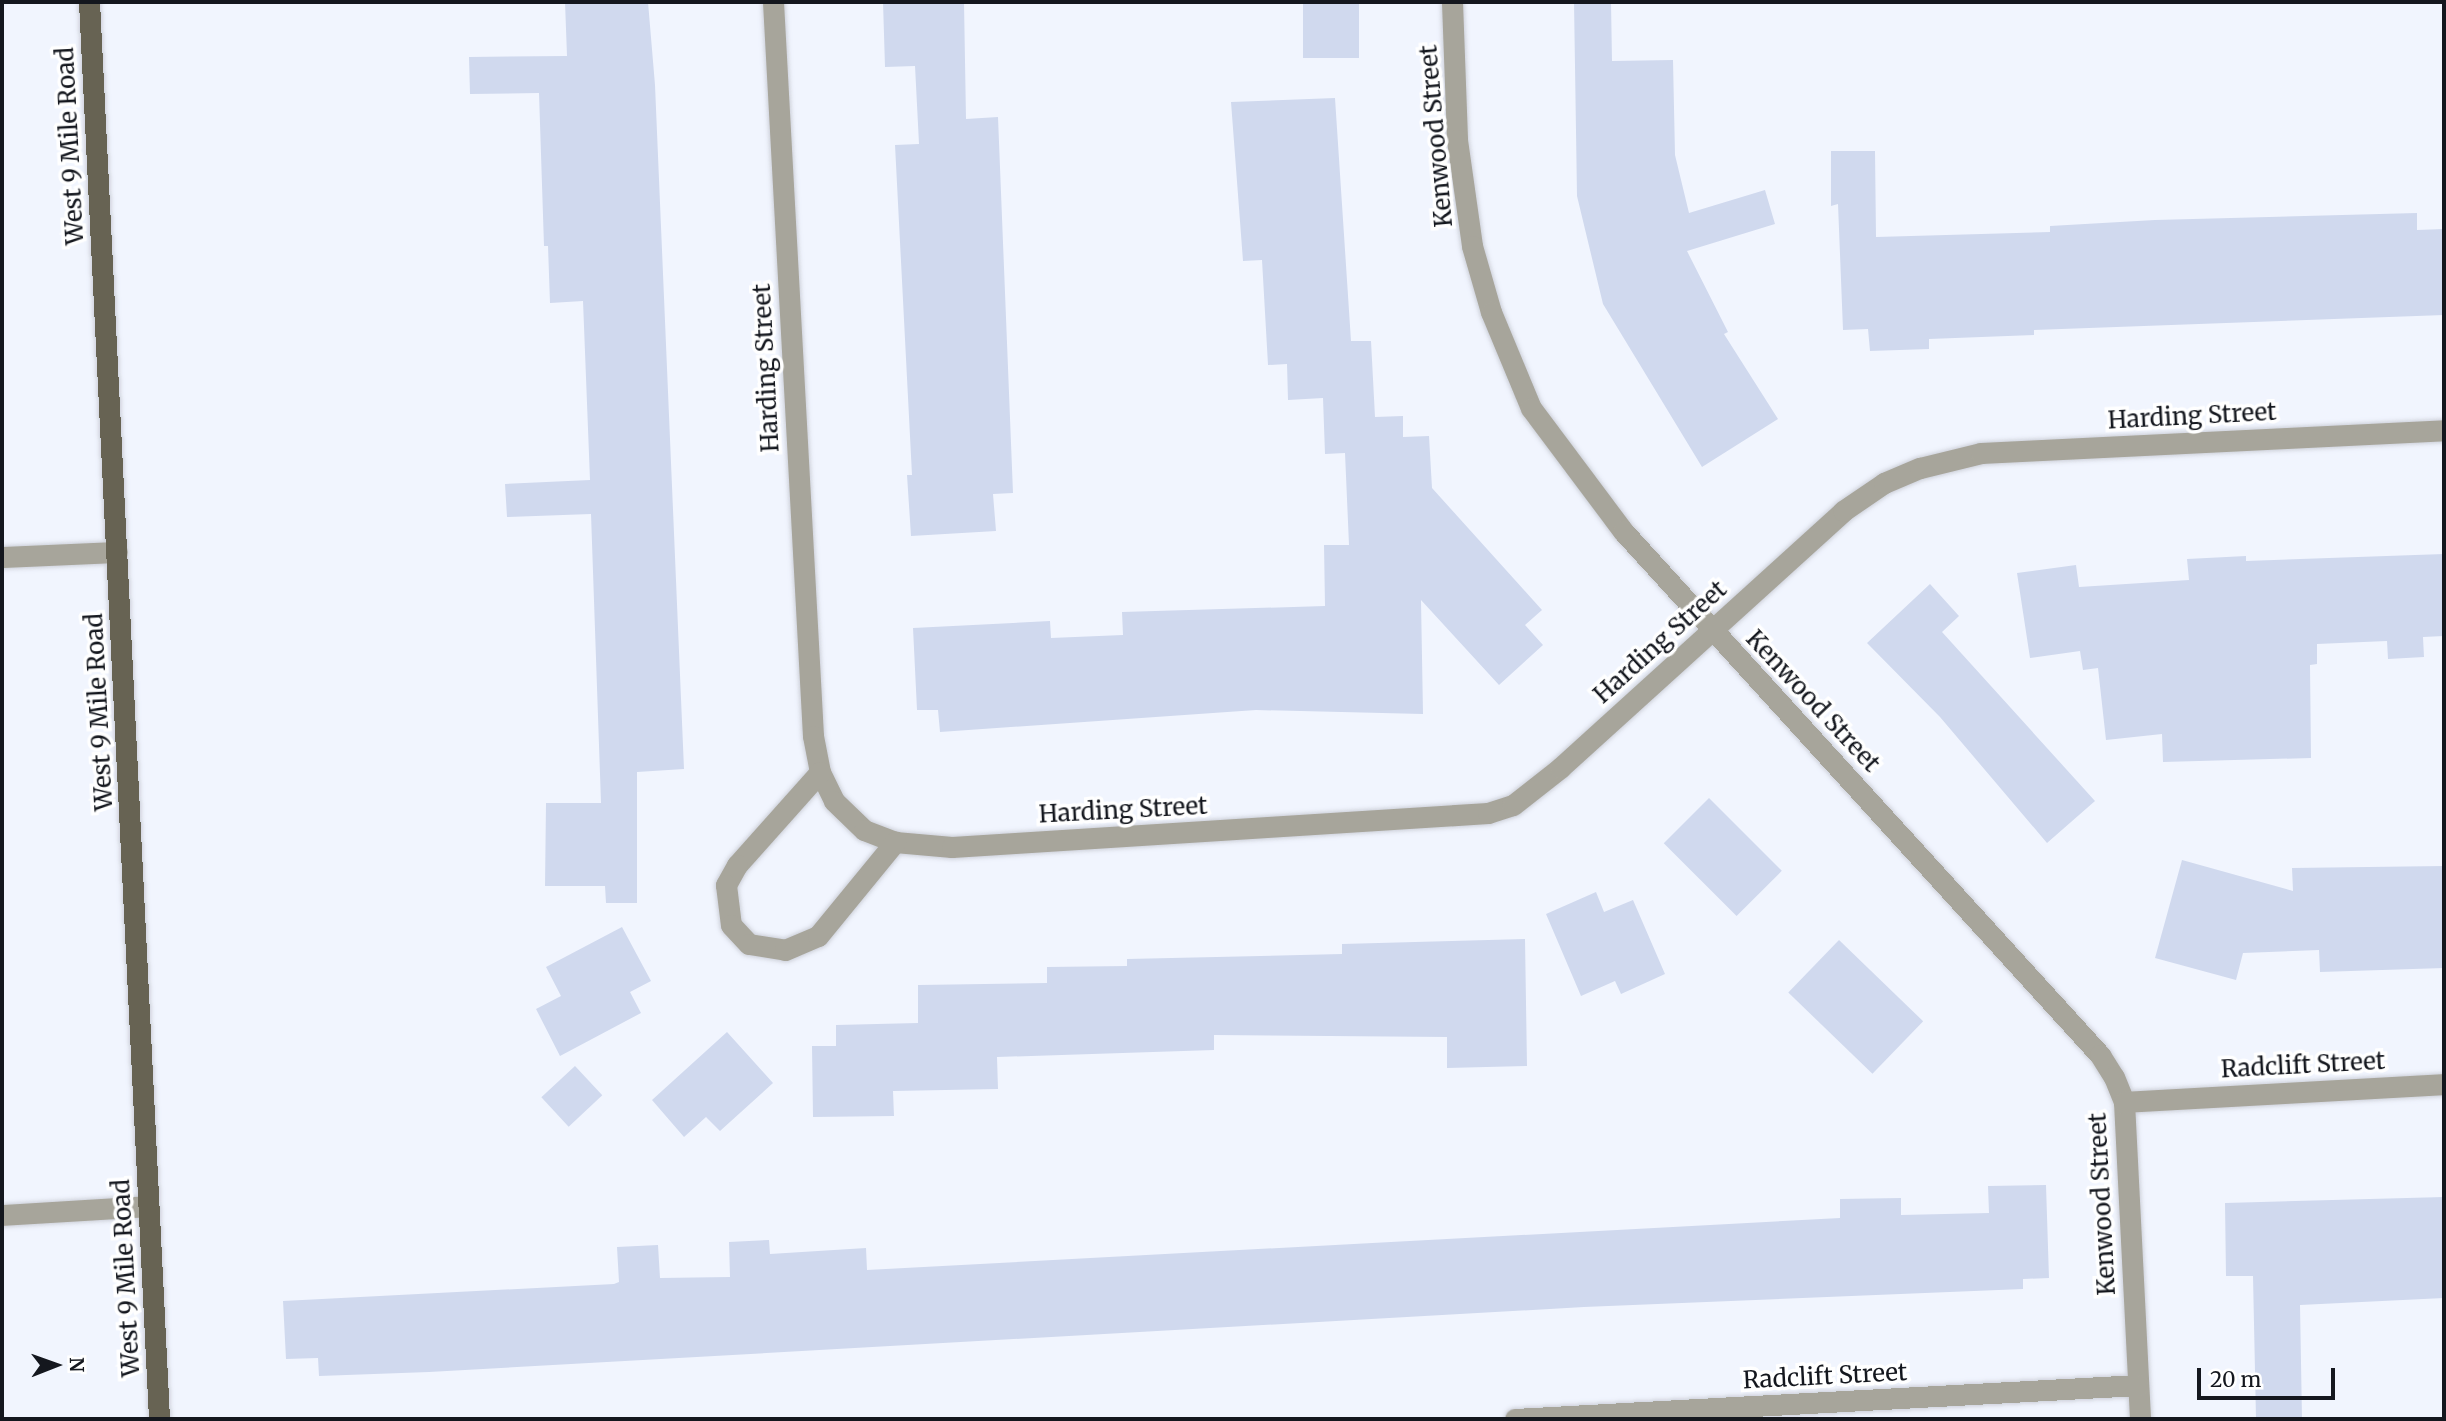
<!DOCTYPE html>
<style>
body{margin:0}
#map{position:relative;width:2446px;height:1421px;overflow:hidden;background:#f1f5fe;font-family:Merriweather,serif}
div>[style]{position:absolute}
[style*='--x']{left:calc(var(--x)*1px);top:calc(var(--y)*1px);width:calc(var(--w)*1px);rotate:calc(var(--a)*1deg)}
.building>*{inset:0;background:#d0d9ee;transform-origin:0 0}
.roads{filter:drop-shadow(0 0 2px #ced1da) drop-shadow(0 0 2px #ced1da)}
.minor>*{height:21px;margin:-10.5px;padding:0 10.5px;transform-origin:10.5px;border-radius:10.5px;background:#a7a59b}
.major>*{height:21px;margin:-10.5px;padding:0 10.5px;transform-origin:10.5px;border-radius:10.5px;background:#676353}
span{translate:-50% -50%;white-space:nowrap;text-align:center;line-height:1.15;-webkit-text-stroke:7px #fff;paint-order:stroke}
.street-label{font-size:24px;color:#14171e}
.frame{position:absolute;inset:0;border:4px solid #14171e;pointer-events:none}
.north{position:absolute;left:21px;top:1330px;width:70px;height:70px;-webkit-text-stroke:5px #fff;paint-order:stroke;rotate:89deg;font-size:19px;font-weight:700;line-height:28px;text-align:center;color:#14171e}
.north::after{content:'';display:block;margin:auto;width:24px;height:32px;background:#14171e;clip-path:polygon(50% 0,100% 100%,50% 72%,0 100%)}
.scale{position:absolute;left:2197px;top:1368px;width:138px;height:32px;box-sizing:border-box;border:4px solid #14171e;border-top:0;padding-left:9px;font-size:21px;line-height:24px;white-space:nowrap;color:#14171e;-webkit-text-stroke:5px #fff;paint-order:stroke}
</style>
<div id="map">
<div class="building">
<div style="clip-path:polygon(565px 2px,648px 2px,655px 85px,684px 769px,637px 772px,637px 903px,606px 903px,605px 886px,545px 886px,546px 803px,601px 803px,591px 514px,507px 517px,505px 484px,590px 480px,583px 301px,550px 303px,548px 246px,544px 246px,539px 93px,470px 94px,469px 57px,567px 56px)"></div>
<div style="clip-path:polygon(883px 2px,964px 2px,966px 119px,998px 117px,1013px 493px,993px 494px,996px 531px,911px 536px,907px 475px,912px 475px,895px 145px,919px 144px,915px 66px,885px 67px)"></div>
<div style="left:1303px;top:2px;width:56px;height:56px"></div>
<div style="clip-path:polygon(1574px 2px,1611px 2px,1612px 61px,1673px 60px,1675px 155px,1689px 213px,1765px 190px,1775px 224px,1687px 251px,1728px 332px,1724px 334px,1778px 419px,1702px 467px,1603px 304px,1577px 196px)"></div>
<div style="clip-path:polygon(1335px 98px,1351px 341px,1371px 341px,1375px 417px,1403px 416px,1403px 437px,1429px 436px,1432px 488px,1542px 610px,1525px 625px,1543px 645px,1499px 685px,1421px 600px,1423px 714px,1256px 710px,940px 732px,938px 710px,917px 710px,913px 628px,1050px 621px,1051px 638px,1123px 635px,1122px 612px,1325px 606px,1324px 545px,1349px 545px,1345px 453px,1325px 454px,1323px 398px,1288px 400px,1287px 364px,1268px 365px,1262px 260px,1243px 261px,1231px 102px)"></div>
<div style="clip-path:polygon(1831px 151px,1875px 151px,1876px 237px,2050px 232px,2050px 226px,2155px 220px,2417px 213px,2417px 230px,2444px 229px,2444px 315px,2034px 330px,2034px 335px,1929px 339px,1929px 349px,1870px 351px,1868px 329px,1843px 330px,1838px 204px,1831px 206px)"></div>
<div style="clip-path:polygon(2444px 554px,2444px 636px,2423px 637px,2424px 657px,2388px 659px,2387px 641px,2317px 644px,2317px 664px,2310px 665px,2311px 758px,2163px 762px,2162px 734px,2106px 740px,2098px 668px,2083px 670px,2080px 651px,2030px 658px,2017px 573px,2076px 565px,2079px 587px,2189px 580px,2187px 559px,2246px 556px,2246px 561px)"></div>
<div style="clip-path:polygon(1930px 584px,1959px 616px,1942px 632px,2095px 801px,2047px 843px,1940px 717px,1867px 643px)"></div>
<div style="left:1709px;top:798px;width:103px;height:64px;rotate:45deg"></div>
<div style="clip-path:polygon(2182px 860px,2293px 891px,2292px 868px,2444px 866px,2444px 968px,2320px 972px,2319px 950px,2243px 953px,2236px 980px,2155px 958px)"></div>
<div style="clip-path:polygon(1596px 892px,1604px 912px,1633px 900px,1665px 974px,1621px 994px,1615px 981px,1581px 996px,1546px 914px)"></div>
<div style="clip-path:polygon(622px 927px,651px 981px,630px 992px,641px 1013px,560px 1056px,536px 1009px,561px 996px,546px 967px)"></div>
<div style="clip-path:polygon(1525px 939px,1527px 1066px,1447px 1068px,1447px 1037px,1214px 1035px,1214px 1050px,997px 1057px,998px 1089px,893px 1091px,894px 1116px,813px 1117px,812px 1046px,836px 1046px,836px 1025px,918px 1023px,918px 985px,1047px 983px,1047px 967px,1127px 966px,1127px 959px,1342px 954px,1342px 944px)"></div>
<div style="left:1839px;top:940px;width:117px;height:73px;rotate:44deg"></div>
<div style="clip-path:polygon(727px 1032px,773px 1083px,720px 1131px,706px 1117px,684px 1137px,652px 1100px)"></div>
<div style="left:575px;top:1066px;width:40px;height:46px;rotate:47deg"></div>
<div style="clip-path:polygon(2046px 1185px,2049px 1278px,2023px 1279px,2023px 1289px,1584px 1307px,429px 1372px,319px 1376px,318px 1358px,286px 1359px,283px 1301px,614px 1284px,619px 1282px,617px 1247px,658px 1245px,660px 1278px,730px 1277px,729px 1242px,769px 1240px,770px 1254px,866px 1248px,867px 1270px,1840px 1218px,1840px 1199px,1901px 1198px,1901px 1215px,1989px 1213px,1988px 1186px)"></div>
<div style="clip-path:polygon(2444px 1197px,2444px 1298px,2300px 1305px,2302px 1419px,2256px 1419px,2253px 1276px,2226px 1276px,2225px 1203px)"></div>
</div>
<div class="roads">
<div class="minor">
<div style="--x:773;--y:2;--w:735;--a:86.88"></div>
<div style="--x:813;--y:736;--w:37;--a:79"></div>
<div style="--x:820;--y:772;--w:32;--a:64"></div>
<div style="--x:834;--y:801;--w:42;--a:44"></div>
<div style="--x:864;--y:830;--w:33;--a:21"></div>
<div style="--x:895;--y:842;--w:57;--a:5"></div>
<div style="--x:952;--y:847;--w:537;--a:-3.63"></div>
<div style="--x:1488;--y:813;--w:26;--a:-18"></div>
<div style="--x:1513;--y:805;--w:60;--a:-38.2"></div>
<div style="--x:1560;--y:768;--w:382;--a:-42.2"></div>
<div style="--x:1843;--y:511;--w:50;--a:-34.3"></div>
<div style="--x:1884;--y:483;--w:39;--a:-23"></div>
<div style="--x:1920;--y:468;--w:63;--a:-13.8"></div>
<div style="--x:1981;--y:453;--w:464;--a:-2.8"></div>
<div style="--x:1452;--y:2;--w:138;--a:87.9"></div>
<div style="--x:1457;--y:140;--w:107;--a:81.9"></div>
<div style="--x:1472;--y:246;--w:69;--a:73.9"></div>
<div style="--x:1491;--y:312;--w:104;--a:67.4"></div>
<div style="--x:1531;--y:408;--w:154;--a:53.2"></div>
<div style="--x:1623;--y:531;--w:709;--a:47.69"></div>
<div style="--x:2100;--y:1055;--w:26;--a:58"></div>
<div style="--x:2114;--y:1077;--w:27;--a:68"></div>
<div style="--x:2124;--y:1102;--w:317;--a:87.1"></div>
<div style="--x:2;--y:557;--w:115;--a:-2.5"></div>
<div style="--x:820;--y:772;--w:125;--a:131.7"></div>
<div style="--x:737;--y:865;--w:23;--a:119"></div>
<div style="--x:726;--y:885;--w:40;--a:82.9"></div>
<div style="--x:731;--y:925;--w:26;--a:47"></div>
<div style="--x:749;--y:944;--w:36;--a:9"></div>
<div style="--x:785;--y:950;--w:36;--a:-23"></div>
<div style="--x:818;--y:936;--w:122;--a:-50.7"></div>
<div style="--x:2124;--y:1102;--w:321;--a:-3.2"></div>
<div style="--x:2;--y:1215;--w:146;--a:-3.5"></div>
<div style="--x:1515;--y:1419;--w:624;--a:-3.12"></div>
</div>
<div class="major">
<div style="--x:89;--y:2;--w:1419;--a:87.17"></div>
</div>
</div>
<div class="street-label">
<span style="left:1436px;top:136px;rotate:-95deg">Kenwood Street</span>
<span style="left:70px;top:146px;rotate:-93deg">West 9 Mile Road</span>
<span style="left:766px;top:368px;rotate:-93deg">Harding Street</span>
<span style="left:2192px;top:416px;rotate:-3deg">Harding Street</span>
<span style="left:1660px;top:642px;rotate:-42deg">Harding Street</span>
<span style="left:1813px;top:701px;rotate:47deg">Kenwood Street</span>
<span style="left:99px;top:712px;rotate:-93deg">West 9 Mile Road</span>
<span style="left:1123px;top:810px;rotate:-3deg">Harding Street</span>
<span style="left:2303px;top:1065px;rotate:-3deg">Radclift Street</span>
<span style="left:2102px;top:1204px;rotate:-93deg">Kenwood Street</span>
<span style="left:126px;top:1278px;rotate:-93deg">West 9 Mile Road</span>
<span style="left:1825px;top:1376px;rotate:-3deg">Radclift Street</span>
</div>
<div class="frame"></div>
<div class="north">N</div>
<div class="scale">20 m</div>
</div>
